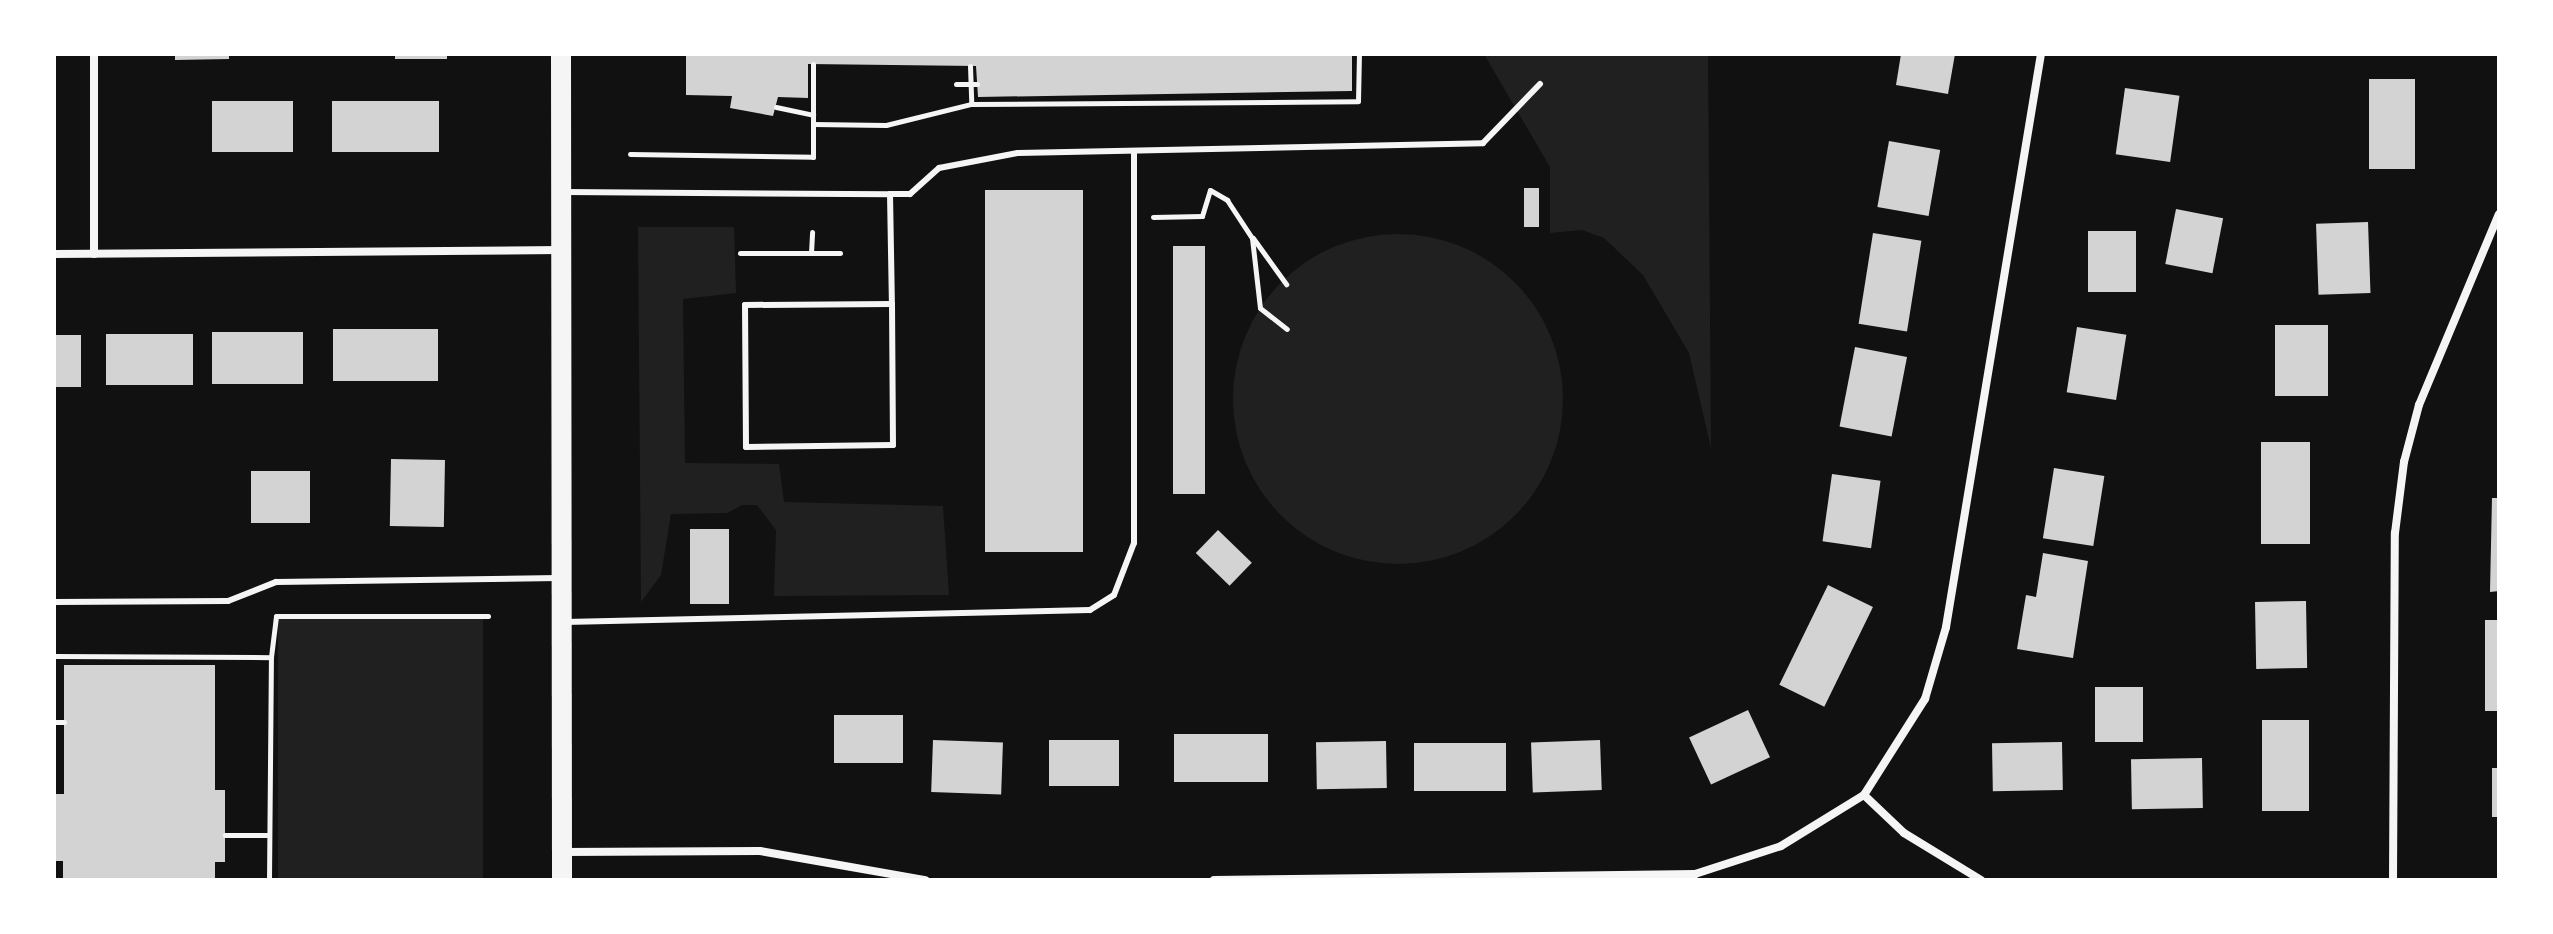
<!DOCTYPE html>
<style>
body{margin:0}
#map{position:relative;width:2553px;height:934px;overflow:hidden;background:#111;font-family:"Playfair Display",serif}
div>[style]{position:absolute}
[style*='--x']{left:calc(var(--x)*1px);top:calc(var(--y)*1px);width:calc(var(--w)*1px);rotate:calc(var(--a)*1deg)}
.green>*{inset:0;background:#202020;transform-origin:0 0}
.round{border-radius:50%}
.building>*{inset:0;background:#d3d3d3;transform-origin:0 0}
.path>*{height:5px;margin:-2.5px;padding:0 2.5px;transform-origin:2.5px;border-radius:2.5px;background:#f5f5f5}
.service>*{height:6px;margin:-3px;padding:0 3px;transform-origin:3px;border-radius:3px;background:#f5f5f5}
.minor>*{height:8px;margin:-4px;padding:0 4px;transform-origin:4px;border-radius:4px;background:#f5f5f5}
.primary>*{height:20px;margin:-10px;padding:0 10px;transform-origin:10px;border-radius:10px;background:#f5f5f5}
span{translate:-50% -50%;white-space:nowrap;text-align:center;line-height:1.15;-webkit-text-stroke:8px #fff;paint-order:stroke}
.frame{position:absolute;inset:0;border:56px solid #fff;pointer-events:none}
</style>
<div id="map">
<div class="green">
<div style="clip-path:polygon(1484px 54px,1708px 54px,1711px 448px,1689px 353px,1643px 275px,1604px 238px,1582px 230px,1550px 233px,1550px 167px)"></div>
<div style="clip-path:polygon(638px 227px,734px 227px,736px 293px,683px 299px,685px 463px,779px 464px,784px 502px,943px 506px,949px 595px,774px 596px,776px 530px,757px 505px,742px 505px,727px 513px,671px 514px,661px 575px,641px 602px)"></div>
<div class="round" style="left:1233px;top:234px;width:330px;height:330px"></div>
<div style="left:278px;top:619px;width:205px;height:261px"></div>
</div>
<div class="building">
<div style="clip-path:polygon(175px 54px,229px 54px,229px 59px,175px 60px)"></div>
<div style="left:395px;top:54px;width:52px;height:5px"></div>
<div style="clip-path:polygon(686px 54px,1352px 54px,1352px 91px,978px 97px,976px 66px,808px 64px,808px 98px,778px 97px,773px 116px,730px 108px,732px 96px,686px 95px)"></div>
<div style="clip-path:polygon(1901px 54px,1955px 54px,1948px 94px,1896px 85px)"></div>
<div style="left:2369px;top:79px;width:46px;height:90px"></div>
<div style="left:2125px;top:88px;width:55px;height:67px;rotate:8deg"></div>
<div style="left:212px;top:101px;width:81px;height:51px"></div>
<div style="left:439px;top:101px;width:51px;height:107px;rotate:90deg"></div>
<div style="left:1889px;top:141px;width:52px;height:67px;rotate:10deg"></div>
<div style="left:1524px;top:188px;width:15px;height:39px"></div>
<div style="left:985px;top:190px;width:98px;height:362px"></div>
<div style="left:2176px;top:209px;width:48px;height:56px;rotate:11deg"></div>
<div style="left:2368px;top:222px;width:71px;height:52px;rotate:88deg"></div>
<div style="left:2136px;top:231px;width:61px;height:48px;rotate:90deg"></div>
<div style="left:1873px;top:233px;width:49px;height:92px;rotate:9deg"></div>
<div style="left:1173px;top:246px;width:32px;height:248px"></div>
<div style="left:2275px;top:325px;width:53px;height:71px"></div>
<div style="left:2077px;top:327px;width:50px;height:66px;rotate:9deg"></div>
<div style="left:438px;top:329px;width:52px;height:105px;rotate:90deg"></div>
<div style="left:303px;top:332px;width:52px;height:91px;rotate:90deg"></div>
<div style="left:193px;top:334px;width:51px;height:87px;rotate:90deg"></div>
<div style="left:54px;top:335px;width:27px;height:52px"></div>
<div style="left:1855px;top:347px;width:53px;height:81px;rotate:11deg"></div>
<div style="left:2261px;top:442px;width:49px;height:102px"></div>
<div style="left:391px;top:459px;width:54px;height:67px;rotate:1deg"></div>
<div style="left:2054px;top:468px;width:51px;height:71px;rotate:9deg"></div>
<div style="left:251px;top:471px;width:59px;height:52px"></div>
<div style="left:1832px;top:474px;width:49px;height:68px;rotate:8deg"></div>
<div style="clip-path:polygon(2492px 498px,2499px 498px,2499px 591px,2490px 592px)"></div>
<div style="left:690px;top:529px;width:39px;height:75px"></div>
<div style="left:1218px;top:530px;width:47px;height:32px;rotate:44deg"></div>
<div style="clip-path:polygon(2043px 553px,2088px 561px,2073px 658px,2017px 649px,2026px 595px,2036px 597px)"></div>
<div style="left:1828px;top:585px;width:50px;height:111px;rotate:26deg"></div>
<div style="left:2306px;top:601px;width:67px;height:51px;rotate:89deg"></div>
<div style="left:2485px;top:620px;width:14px;height:91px"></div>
<div style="clip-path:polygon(64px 665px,215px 665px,215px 790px,225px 790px,225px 862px,215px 862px,215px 880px,63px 880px,63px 861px,54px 861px,54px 794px,64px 794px)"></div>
<div style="left:2095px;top:687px;width:48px;height:55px"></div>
<div style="left:1748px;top:710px;width:52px;height:65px;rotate:65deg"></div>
<div style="left:903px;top:715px;width:48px;height:69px;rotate:90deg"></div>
<div style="left:2262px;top:720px;width:47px;height:91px"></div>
<div style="left:1174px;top:734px;width:94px;height:48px"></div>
<div style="left:933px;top:740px;width:70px;height:52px;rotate:2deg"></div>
<div style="left:1049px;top:740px;width:70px;height:46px"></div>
<div style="left:1600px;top:740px;width:50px;height:69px;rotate:88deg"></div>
<div style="left:1386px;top:741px;width:47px;height:70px;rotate:89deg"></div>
<div style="left:2062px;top:742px;width:48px;height:70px;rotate:89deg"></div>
<div style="left:1414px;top:743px;width:92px;height:48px"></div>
<div style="left:2202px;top:758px;width:50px;height:71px;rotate:89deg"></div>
<div style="left:2492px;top:768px;width:7px;height:49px"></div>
</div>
<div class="path">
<div style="--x:970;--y:66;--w:38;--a:88"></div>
<div style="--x:971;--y:104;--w:387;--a:-0.4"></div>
<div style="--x:1358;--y:101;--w:47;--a:-88.8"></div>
<div style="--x:956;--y:84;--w:21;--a:0"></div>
<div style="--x:776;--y:107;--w:38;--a:12"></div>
<div style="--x:813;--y:124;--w:73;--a:0.8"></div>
<div style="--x:886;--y:125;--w:88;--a:-13.9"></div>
<div style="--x:630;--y:154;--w:183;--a:0.9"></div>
<div style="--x:813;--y:157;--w:93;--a:-90"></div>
<div style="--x:1153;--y:217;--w:49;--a:-1.2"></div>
<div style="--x:1202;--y:216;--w:27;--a:-73"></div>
<div style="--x:1210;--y:190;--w:20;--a:30"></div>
<div style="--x:1227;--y:200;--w:45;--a:56.7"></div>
<div style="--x:1252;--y:238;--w:70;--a:83.5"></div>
<div style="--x:1260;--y:308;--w:34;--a:38"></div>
<div style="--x:1253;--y:238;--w:57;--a:54.3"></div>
<div style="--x:740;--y:253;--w:100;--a:0"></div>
<div style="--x:811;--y:253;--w:21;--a:-87"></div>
<div style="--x:54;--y:656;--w:217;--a:0.3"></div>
<div style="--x:271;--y:657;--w:41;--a:-83"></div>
<div style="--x:276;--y:616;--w:212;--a:0"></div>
<div style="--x:54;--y:722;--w:10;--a:0"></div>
<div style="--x:225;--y:835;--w:44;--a:0"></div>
<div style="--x:269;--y:880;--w:223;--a:-89.5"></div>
</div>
<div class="service">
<div style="--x:565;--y:192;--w:325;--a:0.4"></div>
<div style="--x:890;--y:194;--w:110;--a:89"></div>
<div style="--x:892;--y:304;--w:141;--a:89.6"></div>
<div style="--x:893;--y:445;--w:147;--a:179.2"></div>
<div style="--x:746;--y:447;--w:142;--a:-90.4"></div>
<div style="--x:745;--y:305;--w:147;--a:-0.4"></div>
<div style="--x:890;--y:194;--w:20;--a:0"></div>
<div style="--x:910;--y:194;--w:39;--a:-42"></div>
<div style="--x:939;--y:168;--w:80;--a:-10.8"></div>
<div style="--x:1018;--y:153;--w:465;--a:-1.2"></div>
<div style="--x:1483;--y:143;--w:82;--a:-46"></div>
<div style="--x:54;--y:602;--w:174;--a:-0.3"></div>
<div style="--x:228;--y:601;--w:52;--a:-21.6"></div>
<div style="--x:276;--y:582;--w:282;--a:-0.8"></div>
<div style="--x:565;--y:622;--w:525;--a:-1.31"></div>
<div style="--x:1090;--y:610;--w:28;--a:-32"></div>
<div style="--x:1114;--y:595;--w:56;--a:-69"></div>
<div style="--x:1134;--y:543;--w:392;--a:-90"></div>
</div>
<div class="minor">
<div style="--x:54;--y:254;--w:507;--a:-0.45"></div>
<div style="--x:94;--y:254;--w:200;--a:-90"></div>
<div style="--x:1864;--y:795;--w:55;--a:43.5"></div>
<div style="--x:1904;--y:833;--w:90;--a:31.4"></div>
<div style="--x:562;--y:852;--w:198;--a:-0.3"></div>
<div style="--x:760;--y:851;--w:168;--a:10"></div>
<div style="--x:1214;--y:880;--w:481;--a:-0.7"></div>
<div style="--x:1695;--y:874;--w:90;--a:-18"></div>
<div style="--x:1781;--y:846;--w:97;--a:-31.6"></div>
<div style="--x:1864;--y:795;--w:114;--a:-57.6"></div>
<div style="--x:1925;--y:699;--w:75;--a:-73.7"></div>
<div style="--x:1946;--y:627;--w:581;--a:-80.59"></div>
<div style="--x:2393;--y:880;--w:347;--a:-89.7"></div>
<div style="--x:2395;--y:533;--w:72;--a:-82.8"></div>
<div style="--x:2404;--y:462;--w:59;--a:-75.3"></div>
<div style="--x:2419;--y:405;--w:207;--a:-67.3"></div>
</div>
<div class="primary">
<div style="--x:561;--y:54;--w:826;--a:89.93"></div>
</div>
<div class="frame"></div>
</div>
